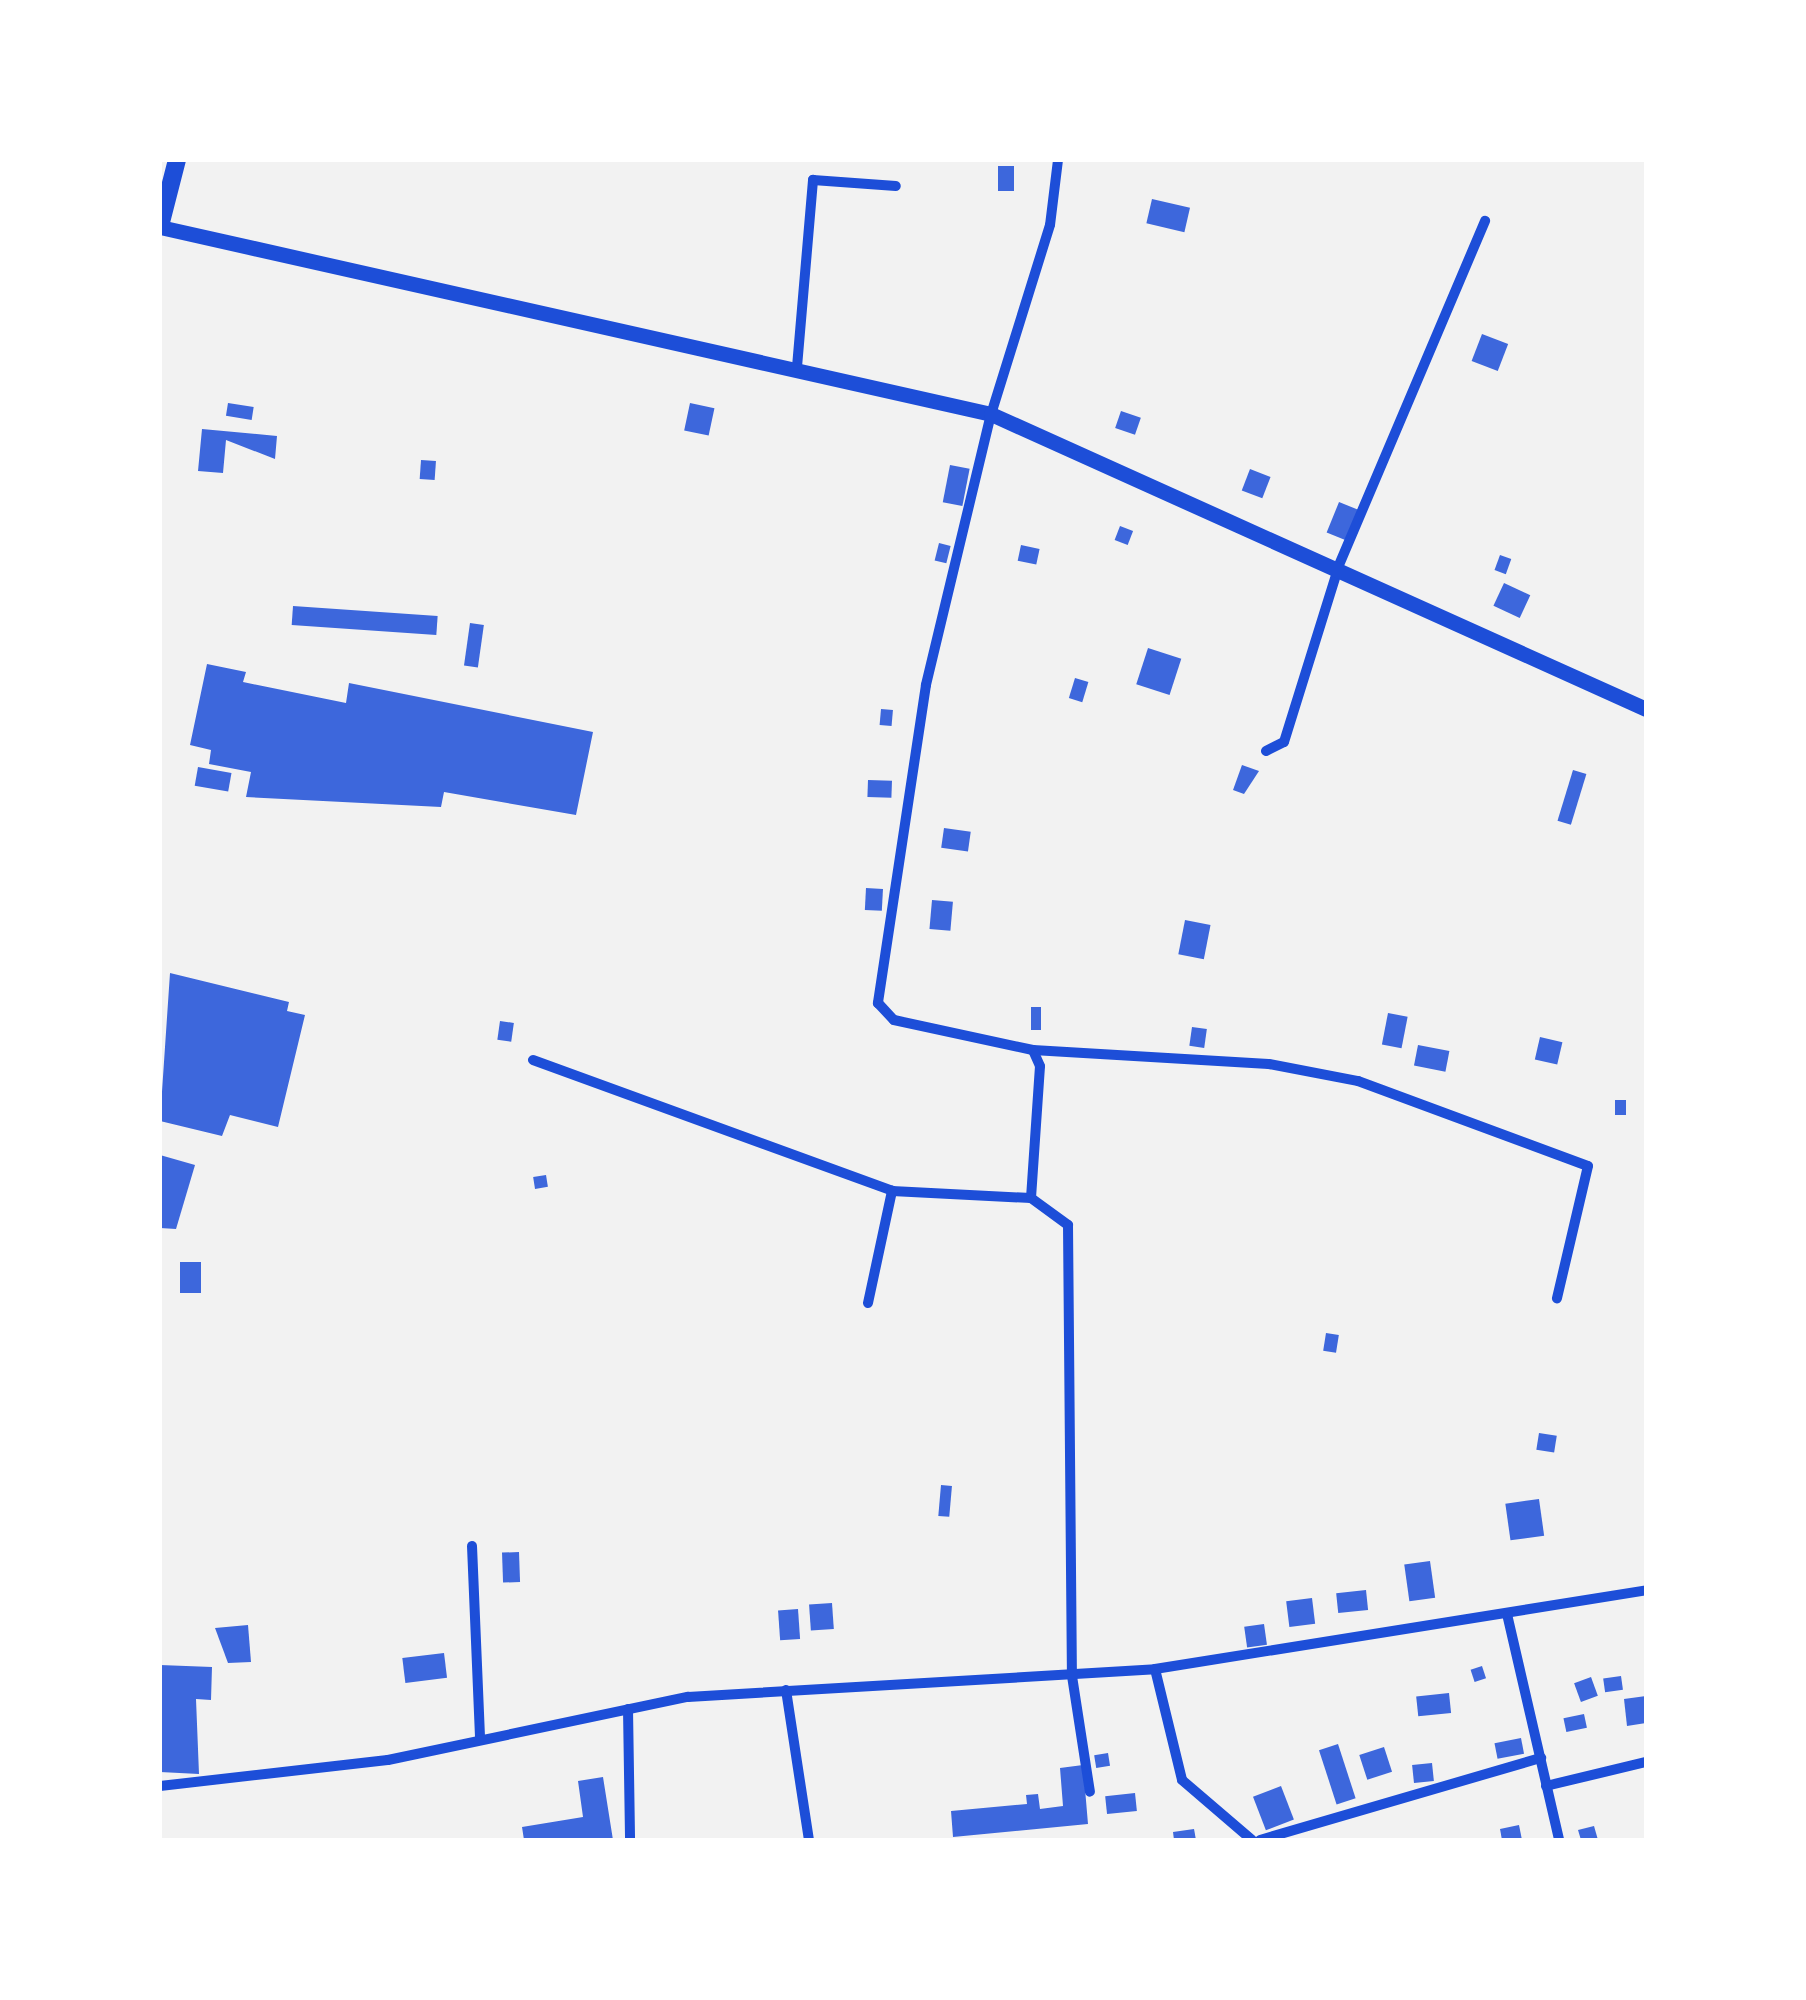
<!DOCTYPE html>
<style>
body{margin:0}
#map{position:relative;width:1806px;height:2000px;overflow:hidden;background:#f2f2f2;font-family:"Crimson Pro",serif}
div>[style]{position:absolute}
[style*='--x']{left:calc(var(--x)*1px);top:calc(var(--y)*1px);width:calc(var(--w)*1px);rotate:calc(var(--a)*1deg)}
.building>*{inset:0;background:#3d67dc;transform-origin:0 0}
.minor>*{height:10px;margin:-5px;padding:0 5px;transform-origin:5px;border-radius:5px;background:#1d4ed8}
.tertiary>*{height:15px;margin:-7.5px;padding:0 7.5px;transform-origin:7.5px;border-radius:7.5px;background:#1d4ed8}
.primary>*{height:18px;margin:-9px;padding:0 9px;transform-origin:9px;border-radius:9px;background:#1d4ed8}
span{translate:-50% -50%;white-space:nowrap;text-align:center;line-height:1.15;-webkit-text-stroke:10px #fff;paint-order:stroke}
.frame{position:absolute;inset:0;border:162px solid #fff;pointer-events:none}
</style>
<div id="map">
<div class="building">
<div style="left:1014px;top:166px;width:25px;height:16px;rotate:90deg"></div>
<div style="left:1152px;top:199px;width:39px;height:25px;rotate:13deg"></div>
<div style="left:1482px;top:334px;width:28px;height:29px;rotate:21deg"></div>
<div style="left:228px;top:403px;width:26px;height:13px;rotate:9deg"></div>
<div style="left:690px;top:403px;width:25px;height:28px;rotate:12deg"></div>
<div style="left:1121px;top:411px;width:21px;height:18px;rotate:19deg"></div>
<div style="clip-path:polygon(202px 429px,277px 436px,275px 459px,226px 440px,223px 473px,198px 471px)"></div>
<div style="left:421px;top:460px;width:15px;height:19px;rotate:4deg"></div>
<div style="left:950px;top:465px;width:20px;height:38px;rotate:11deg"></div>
<div style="left:1250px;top:469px;width:22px;height:23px;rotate:21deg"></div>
<div style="left:1339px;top:502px;width:24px;height:33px;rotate:22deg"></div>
<div style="left:1120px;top:526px;width:14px;height:15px;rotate:21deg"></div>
<div style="left:939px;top:543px;width:12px;height:18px;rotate:14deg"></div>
<div style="left:1021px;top:545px;width:19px;height:16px;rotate:12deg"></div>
<div style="left:1500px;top:555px;width:12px;height:16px;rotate:20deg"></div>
<div style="left:1504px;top:583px;width:29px;height:25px;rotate:25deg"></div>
<div style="left:293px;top:606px;width:145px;height:19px;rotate:4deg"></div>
<div style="left:470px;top:623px;width:14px;height:43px;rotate:8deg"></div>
<div style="left:1148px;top:648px;width:35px;height:38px;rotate:18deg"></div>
<div style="clip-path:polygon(207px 664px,246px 672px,243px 682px,346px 703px,349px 683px,593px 732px,576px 815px,444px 792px,441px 807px,246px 797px,251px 772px,209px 764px,211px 750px,190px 745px)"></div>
<div style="left:1075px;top:678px;width:14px;height:21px;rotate:17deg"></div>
<div style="left:881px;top:709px;width:12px;height:16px;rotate:5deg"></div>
<div style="clip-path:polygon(1242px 765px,1259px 771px,1244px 794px,1233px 790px)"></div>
<div style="left:198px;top:767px;width:34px;height:19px;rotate:10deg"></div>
<div style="left:1573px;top:770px;width:14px;height:53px;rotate:17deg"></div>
<div style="left:868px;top:780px;width:24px;height:17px;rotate:2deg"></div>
<div style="left:944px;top:828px;width:27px;height:20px;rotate:8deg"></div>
<div style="left:866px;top:888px;width:17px;height:22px;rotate:3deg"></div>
<div style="left:932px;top:900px;width:21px;height:29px;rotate:5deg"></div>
<div style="left:1185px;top:920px;width:26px;height:35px;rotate:11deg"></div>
<div style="clip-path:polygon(170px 973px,289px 1002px,287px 1011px,305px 1015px,278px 1127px,230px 1115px,222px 1136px,160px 1121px)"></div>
<div style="left:1031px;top:1007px;width:10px;height:23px"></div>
<div style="left:1388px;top:1013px;width:20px;height:32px;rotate:11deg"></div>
<div style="left:500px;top:1021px;width:14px;height:19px;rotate:8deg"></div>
<div style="left:1192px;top:1027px;width:15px;height:19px;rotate:8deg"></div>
<div style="left:1540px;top:1037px;width:23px;height:23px;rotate:13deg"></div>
<div style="left:1418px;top:1045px;width:32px;height:21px;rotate:11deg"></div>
<div style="left:1615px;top:1100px;width:11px;height:15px"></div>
<div style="clip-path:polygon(160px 1155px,195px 1165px,176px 1229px,160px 1228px)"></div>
<div style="left:546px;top:1175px;width:12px;height:13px;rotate:81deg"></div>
<div style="left:180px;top:1262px;width:21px;height:31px"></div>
<div style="left:1326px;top:1333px;width:13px;height:18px;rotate:9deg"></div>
<div style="left:1539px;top:1433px;width:18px;height:17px;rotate:9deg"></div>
<div style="left:941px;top:1485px;width:11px;height:31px;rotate:5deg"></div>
<div style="left:1539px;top:1499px;width:37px;height:34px;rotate:82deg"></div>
<div style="left:519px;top:1552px;width:30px;height:17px;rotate:88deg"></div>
<div style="left:1430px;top:1561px;width:37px;height:26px;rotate:82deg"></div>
<div style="left:1366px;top:1590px;width:20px;height:30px;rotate:84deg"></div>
<div style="left:1312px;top:1598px;width:26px;height:26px;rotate:83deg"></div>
<div style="left:832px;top:1603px;width:26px;height:23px;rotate:86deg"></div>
<div style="left:798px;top:1609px;width:30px;height:20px;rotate:86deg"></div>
<div style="left:1264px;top:1624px;width:21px;height:20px;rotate:82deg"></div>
<div style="clip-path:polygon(248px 1625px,251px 1662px,228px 1663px,215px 1628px)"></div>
<div style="left:444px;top:1653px;width:25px;height:42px;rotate:83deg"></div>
<div style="clip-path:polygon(160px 1665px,212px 1667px,211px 1700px,196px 1699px,199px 1774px,160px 1772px)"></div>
<div style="left:1482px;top:1666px;width:13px;height:12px;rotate:72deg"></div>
<div style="left:1621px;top:1676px;width:14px;height:18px;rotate:82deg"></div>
<div style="left:1591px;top:1677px;width:20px;height:18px;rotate:70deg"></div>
<div style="left:1449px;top:1693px;width:20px;height:33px;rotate:84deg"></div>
<div style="clip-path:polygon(1646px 1696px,1646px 1723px,1627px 1726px,1624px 1699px)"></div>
<div style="left:1584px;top:1714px;width:14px;height:21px;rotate:78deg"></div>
<div style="left:1521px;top:1738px;width:16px;height:27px;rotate:79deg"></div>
<div style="left:1338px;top:1744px;width:57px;height:20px;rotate:72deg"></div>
<div style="left:1384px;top:1747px;width:26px;height:26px;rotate:72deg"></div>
<div style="left:1108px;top:1753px;width:13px;height:14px;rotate:81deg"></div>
<div style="left:1432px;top:1763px;width:18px;height:20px;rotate:84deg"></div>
<div style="clip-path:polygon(1083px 1765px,1088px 1824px,953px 1837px,951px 1811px,1027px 1804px,1026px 1795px,1038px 1794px,1040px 1809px,1063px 1806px,1060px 1768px)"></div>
<div style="clip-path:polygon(603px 1777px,613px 1840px,524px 1840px,522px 1827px,583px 1817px,578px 1781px)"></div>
<div style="left:1281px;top:1786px;width:36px;height:30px;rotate:69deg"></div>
<div style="left:1135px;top:1793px;width:18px;height:30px;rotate:84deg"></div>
<div style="clip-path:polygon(1519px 1825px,1522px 1840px,1502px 1840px,1500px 1829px)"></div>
<div style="clip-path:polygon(1594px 1826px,1598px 1840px,1581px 1840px,1578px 1830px)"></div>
<div style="clip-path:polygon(1194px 1829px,1196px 1840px,1174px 1840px,1173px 1832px)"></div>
</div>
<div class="minor">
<div style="--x:1058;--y:160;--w:65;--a:97"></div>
<div style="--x:1050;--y:225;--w:198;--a:107.3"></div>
<div style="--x:991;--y:414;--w:279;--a:103.5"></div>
<div style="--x:926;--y:685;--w:322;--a:98.6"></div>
<div style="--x:878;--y:1003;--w:23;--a:47"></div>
<div style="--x:894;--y:1020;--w:142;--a:12.2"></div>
<div style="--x:1033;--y:1050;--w:236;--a:3.4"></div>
<div style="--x:1269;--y:1064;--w:91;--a:10.8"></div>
<div style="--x:1358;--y:1081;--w:245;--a:20.3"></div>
<div style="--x:1588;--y:1166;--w:136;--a:103.2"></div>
<div style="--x:797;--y:367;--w:188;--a:-85.1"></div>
<div style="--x:813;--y:180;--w:83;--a:4.1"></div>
<div style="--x:1266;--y:751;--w:20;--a:-27"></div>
<div style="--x:1284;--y:742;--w:185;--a:-72.7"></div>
<div style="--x:1339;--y:565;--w:374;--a:-67"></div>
<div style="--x:533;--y:1060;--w:382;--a:20"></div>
<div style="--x:892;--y:1191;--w:139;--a:2.9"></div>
<div style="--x:1031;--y:1198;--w:46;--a:36.1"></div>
<div style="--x:1068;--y:1225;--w:451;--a:89.5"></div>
<div style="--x:1072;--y:1676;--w:117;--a:81.2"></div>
<div style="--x:1031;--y:1198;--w:132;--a:-86.1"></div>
<div style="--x:1040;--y:1066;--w:17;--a:-114"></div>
<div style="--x:868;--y:1303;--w:115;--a:-77.9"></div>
<div style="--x:472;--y:1546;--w:193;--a:87.6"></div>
<div style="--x:1507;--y:1614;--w:232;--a:77"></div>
<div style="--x:1155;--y:1669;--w:114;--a:76.3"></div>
<div style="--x:1182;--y:1780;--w:92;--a:40.6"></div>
<div style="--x:786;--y:1690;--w:152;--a:81.3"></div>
<div style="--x:628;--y:1709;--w:131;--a:89.1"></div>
<div style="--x:160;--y:1786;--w:229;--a:-6.5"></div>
<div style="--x:388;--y:1760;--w:307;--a:-11.9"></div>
<div style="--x:688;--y:1697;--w:468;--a:-3.4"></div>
<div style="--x:1155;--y:1669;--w:497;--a:-9.1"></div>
<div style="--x:1546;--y:1786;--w:103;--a:-13.5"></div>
<div style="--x:1260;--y:1840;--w:293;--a:-16.3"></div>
</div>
<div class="tertiary">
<div style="--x:160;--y:227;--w:852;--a:12.68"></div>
<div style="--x:991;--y:414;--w:718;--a:24.25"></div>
</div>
<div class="primary">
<div style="--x:160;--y:226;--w:68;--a:-75.6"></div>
</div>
<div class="frame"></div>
</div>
